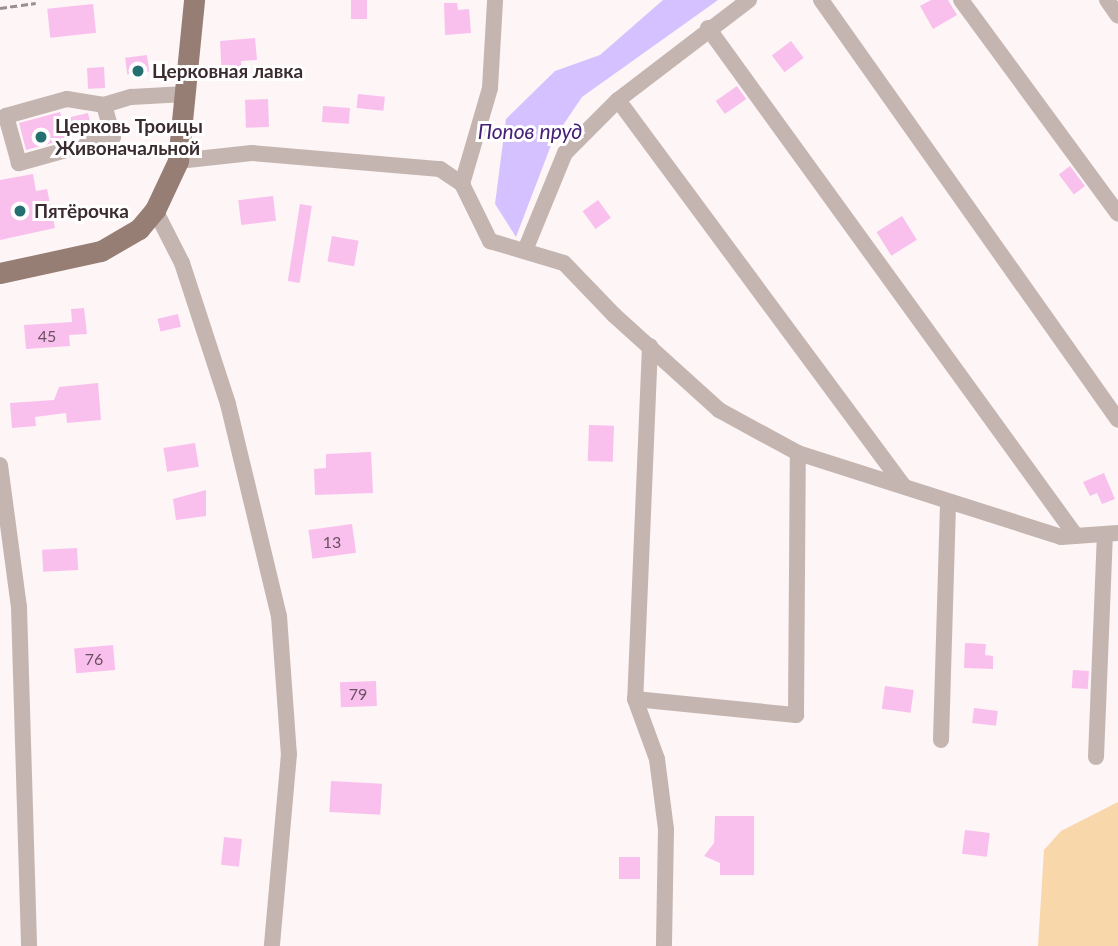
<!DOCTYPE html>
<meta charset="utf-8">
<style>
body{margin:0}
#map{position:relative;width:1118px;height:946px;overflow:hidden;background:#fdf5f6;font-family:Lato,sans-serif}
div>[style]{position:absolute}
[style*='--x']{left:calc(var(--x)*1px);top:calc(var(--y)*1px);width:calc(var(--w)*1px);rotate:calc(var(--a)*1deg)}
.green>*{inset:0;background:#f8d7ab}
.water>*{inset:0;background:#d5c1ff}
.building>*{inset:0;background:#f9c0ee;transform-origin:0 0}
.path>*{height:2.5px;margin-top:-1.25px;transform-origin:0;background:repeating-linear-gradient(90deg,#9a8e91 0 7px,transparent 0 10.5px)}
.minor>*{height:16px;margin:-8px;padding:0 8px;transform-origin:8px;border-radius:8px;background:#c4b5b0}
.major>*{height:21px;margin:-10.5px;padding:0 10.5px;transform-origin:10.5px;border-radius:10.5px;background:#977e75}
.dots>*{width:19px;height:19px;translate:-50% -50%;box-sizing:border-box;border:4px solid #fff;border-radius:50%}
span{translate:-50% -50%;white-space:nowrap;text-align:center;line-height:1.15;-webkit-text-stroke:6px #fff;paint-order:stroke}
.number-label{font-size:16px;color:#6a515f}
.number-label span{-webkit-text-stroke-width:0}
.poi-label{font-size:19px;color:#3a2c2f;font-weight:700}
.left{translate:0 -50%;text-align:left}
.water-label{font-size:21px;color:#452076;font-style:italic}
</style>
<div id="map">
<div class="green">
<div style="clip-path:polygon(1118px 802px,1118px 946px,1038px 946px,1044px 850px,1061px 831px)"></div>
</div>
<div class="water">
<div style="clip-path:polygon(663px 0,718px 0,582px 97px,553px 140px,516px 237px,495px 204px,506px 119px,555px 71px,600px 55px)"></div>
</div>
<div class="building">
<div style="left:351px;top:0;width:16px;height:19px"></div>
<div style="clip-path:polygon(931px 0,948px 0,957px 15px,933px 29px,920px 6px)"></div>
<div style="clip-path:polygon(444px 3px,457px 3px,458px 10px,469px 9px,471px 33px,445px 35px)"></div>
<div style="left:93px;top:4px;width:29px;height:46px;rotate:84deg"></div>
<div style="clip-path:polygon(255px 38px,257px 60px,241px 61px,242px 76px,222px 77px,220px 41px)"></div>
<div style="left:791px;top:41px;width:21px;height:24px;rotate:53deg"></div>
<div style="left:147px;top:55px;width:17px;height:22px;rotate:83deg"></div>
<div style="left:104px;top:67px;width:21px;height:17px;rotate:87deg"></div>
<div style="left:737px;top:86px;width:16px;height:26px;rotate:55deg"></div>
<div style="left:358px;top:94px;width:27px;height:14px;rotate:6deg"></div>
<div style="left:268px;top:99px;width:28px;height:23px;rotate:88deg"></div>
<div style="left:323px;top:106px;width:27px;height:16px;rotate:4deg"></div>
<div style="clip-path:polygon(60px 112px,62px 119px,88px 113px,91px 125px,66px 132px,67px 139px,26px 150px,19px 123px)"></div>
<div style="left:1070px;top:166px;width:25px;height:14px;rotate:53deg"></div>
<div style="clip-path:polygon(33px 174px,36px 191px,47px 189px,55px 228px,0 240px,0 180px)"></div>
<div style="left:273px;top:196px;width:25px;height:35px;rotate:83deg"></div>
<div style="left:598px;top:200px;width:22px;height:19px;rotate:54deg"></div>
<div style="left:300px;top:204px;width:12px;height:78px;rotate:9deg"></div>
<div style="left:902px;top:216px;width:28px;height:30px;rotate:58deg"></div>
<div style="left:332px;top:236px;width:27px;height:26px;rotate:10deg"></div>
<div style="clip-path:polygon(84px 308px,87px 334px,69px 335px,70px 346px,26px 349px,24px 325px,72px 322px,71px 309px)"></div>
<div style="left:178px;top:314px;width:13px;height:21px;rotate:77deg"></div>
<div style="clip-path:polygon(98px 383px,101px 420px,67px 423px,66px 413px,35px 417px,36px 426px,12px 428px,10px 403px,54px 400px,59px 387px)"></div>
<div style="left:589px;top:425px;width:25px;height:36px;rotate:2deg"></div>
<div style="left:195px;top:443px;width:24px;height:32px;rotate:81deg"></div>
<div style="clip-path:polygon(371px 452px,373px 493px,315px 495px,314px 469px,326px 468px,326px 454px)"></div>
<div style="clip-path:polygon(1104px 473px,1115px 499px,1102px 504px,1097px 493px,1090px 496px,1083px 482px)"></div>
<div style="clip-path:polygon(206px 490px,206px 516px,176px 520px,173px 499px)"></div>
<div style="left:352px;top:524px;width:29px;height:44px;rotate:82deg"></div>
<div style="left:77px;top:548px;width:22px;height:35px;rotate:87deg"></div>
<div style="clip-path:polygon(965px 643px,986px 644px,985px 655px,993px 656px,993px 669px,964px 668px)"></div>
<div style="left:113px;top:645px;width:25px;height:39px;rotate:85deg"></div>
<div style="left:1073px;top:670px;width:16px;height:18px;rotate:4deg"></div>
<div style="left:376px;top:681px;width:25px;height:36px;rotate:88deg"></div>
<div style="left:885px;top:686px;width:29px;height:23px;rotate:8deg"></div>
<div style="left:974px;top:708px;width:24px;height:15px;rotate:7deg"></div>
<div style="left:331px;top:781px;width:51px;height:31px;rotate:3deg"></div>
<div style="clip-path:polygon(715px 816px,754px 816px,754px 875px,720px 875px,720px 863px,704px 856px,714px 843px)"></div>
<div style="left:965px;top:830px;width:25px;height:24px;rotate:7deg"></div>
<div style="left:224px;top:837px;width:18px;height:28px;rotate:6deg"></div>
<div style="left:619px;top:857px;width:21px;height:22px"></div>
</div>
<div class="path">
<div style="--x:0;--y:8;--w:36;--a:-8"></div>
</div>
<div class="minor">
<div style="--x:821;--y:0;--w:514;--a:54.73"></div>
<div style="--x:961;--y:0;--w:265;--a:53.7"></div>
<div style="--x:1107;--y:0;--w:19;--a:55"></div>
<div style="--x:708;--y:28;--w:627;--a:54.08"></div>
<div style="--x:618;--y:100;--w:479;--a:53.5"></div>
<div style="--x:104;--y:105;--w:33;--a:74"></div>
<div style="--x:113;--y:137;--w:98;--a:164.5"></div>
<div style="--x:19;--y:163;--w:49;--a:-105.5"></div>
<div style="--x:6;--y:116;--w:63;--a:-15.6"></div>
<div style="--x:67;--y:99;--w:37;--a:9"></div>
<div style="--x:104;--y:105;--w:28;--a:-17"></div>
<div style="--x:131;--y:97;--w:55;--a:-3.1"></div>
<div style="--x:178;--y:161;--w:74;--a:-6.2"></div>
<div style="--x:252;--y:153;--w:189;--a:4.9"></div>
<div style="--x:440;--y:169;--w:27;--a:34"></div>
<div style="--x:462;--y:184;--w:64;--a:63.8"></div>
<div style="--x:490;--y:241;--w:77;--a:16.6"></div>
<div style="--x:564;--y:263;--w:72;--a:46.1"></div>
<div style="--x:614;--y:315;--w:142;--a:42.1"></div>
<div style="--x:719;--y:410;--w:90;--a:28.6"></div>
<div style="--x:798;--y:453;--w:276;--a:17.7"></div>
<div style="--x:1061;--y:537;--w:57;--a:-4"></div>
<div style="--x:462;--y:184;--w:100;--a:-73.7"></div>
<div style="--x:490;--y:88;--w:88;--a:-86.7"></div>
<div style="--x:155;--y:210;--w:59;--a:63"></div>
<div style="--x:182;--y:263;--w:148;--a:71.9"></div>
<div style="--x:228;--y:404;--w:218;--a:76.5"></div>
<div style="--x:279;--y:616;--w:138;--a:85.9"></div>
<div style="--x:289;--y:754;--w:193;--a:95.1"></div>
<div style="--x:526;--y:248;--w:103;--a:-67.7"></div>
<div style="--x:565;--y:153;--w:75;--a:-45"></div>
<div style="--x:618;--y:100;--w:165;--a:-37.4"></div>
<div style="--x:650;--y:346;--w:353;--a:92.4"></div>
<div style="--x:635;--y:699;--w:162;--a:5.7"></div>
<div style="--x:796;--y:715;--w:262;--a:-89.6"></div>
<div style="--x:0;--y:465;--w:143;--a:82.4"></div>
<div style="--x:19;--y:607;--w:339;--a:88.3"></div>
<div style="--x:635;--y:699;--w:64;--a:69.9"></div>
<div style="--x:657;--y:759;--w:71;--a:82.7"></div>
<div style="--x:666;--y:829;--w:117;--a:91"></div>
<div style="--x:941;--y:740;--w:237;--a:-88.3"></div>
<div style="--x:1096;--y:757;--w:223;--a:-87.7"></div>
</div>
<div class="major">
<div style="--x:0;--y:273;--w:103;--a:-12.3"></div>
<div style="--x:101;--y:251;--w:44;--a:-30.1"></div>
<div style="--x:139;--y:229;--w:25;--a:-50"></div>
<div style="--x:155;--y:210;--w:54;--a:-64.9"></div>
<div style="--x:178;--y:161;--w:162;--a:-84.3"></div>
</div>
<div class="dots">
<div style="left:138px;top:71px;background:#246f70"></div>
<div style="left:41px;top:137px;background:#246f70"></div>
<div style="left:20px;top:211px;background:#246f70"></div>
</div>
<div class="number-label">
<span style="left:47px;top:336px">45</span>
<span style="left:332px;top:542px">13</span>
<span style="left:94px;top:659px">76</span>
<span style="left:358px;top:694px">79</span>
</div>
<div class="poi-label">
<span class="left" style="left:152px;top:71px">Церковная лавка</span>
<span class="left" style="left:55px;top:137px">Церковь Троицы<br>Живоначальной</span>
<span class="left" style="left:34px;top:211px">Пятёрочка</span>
</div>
<div class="water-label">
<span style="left:530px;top:131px">Попов пруд</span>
</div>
</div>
